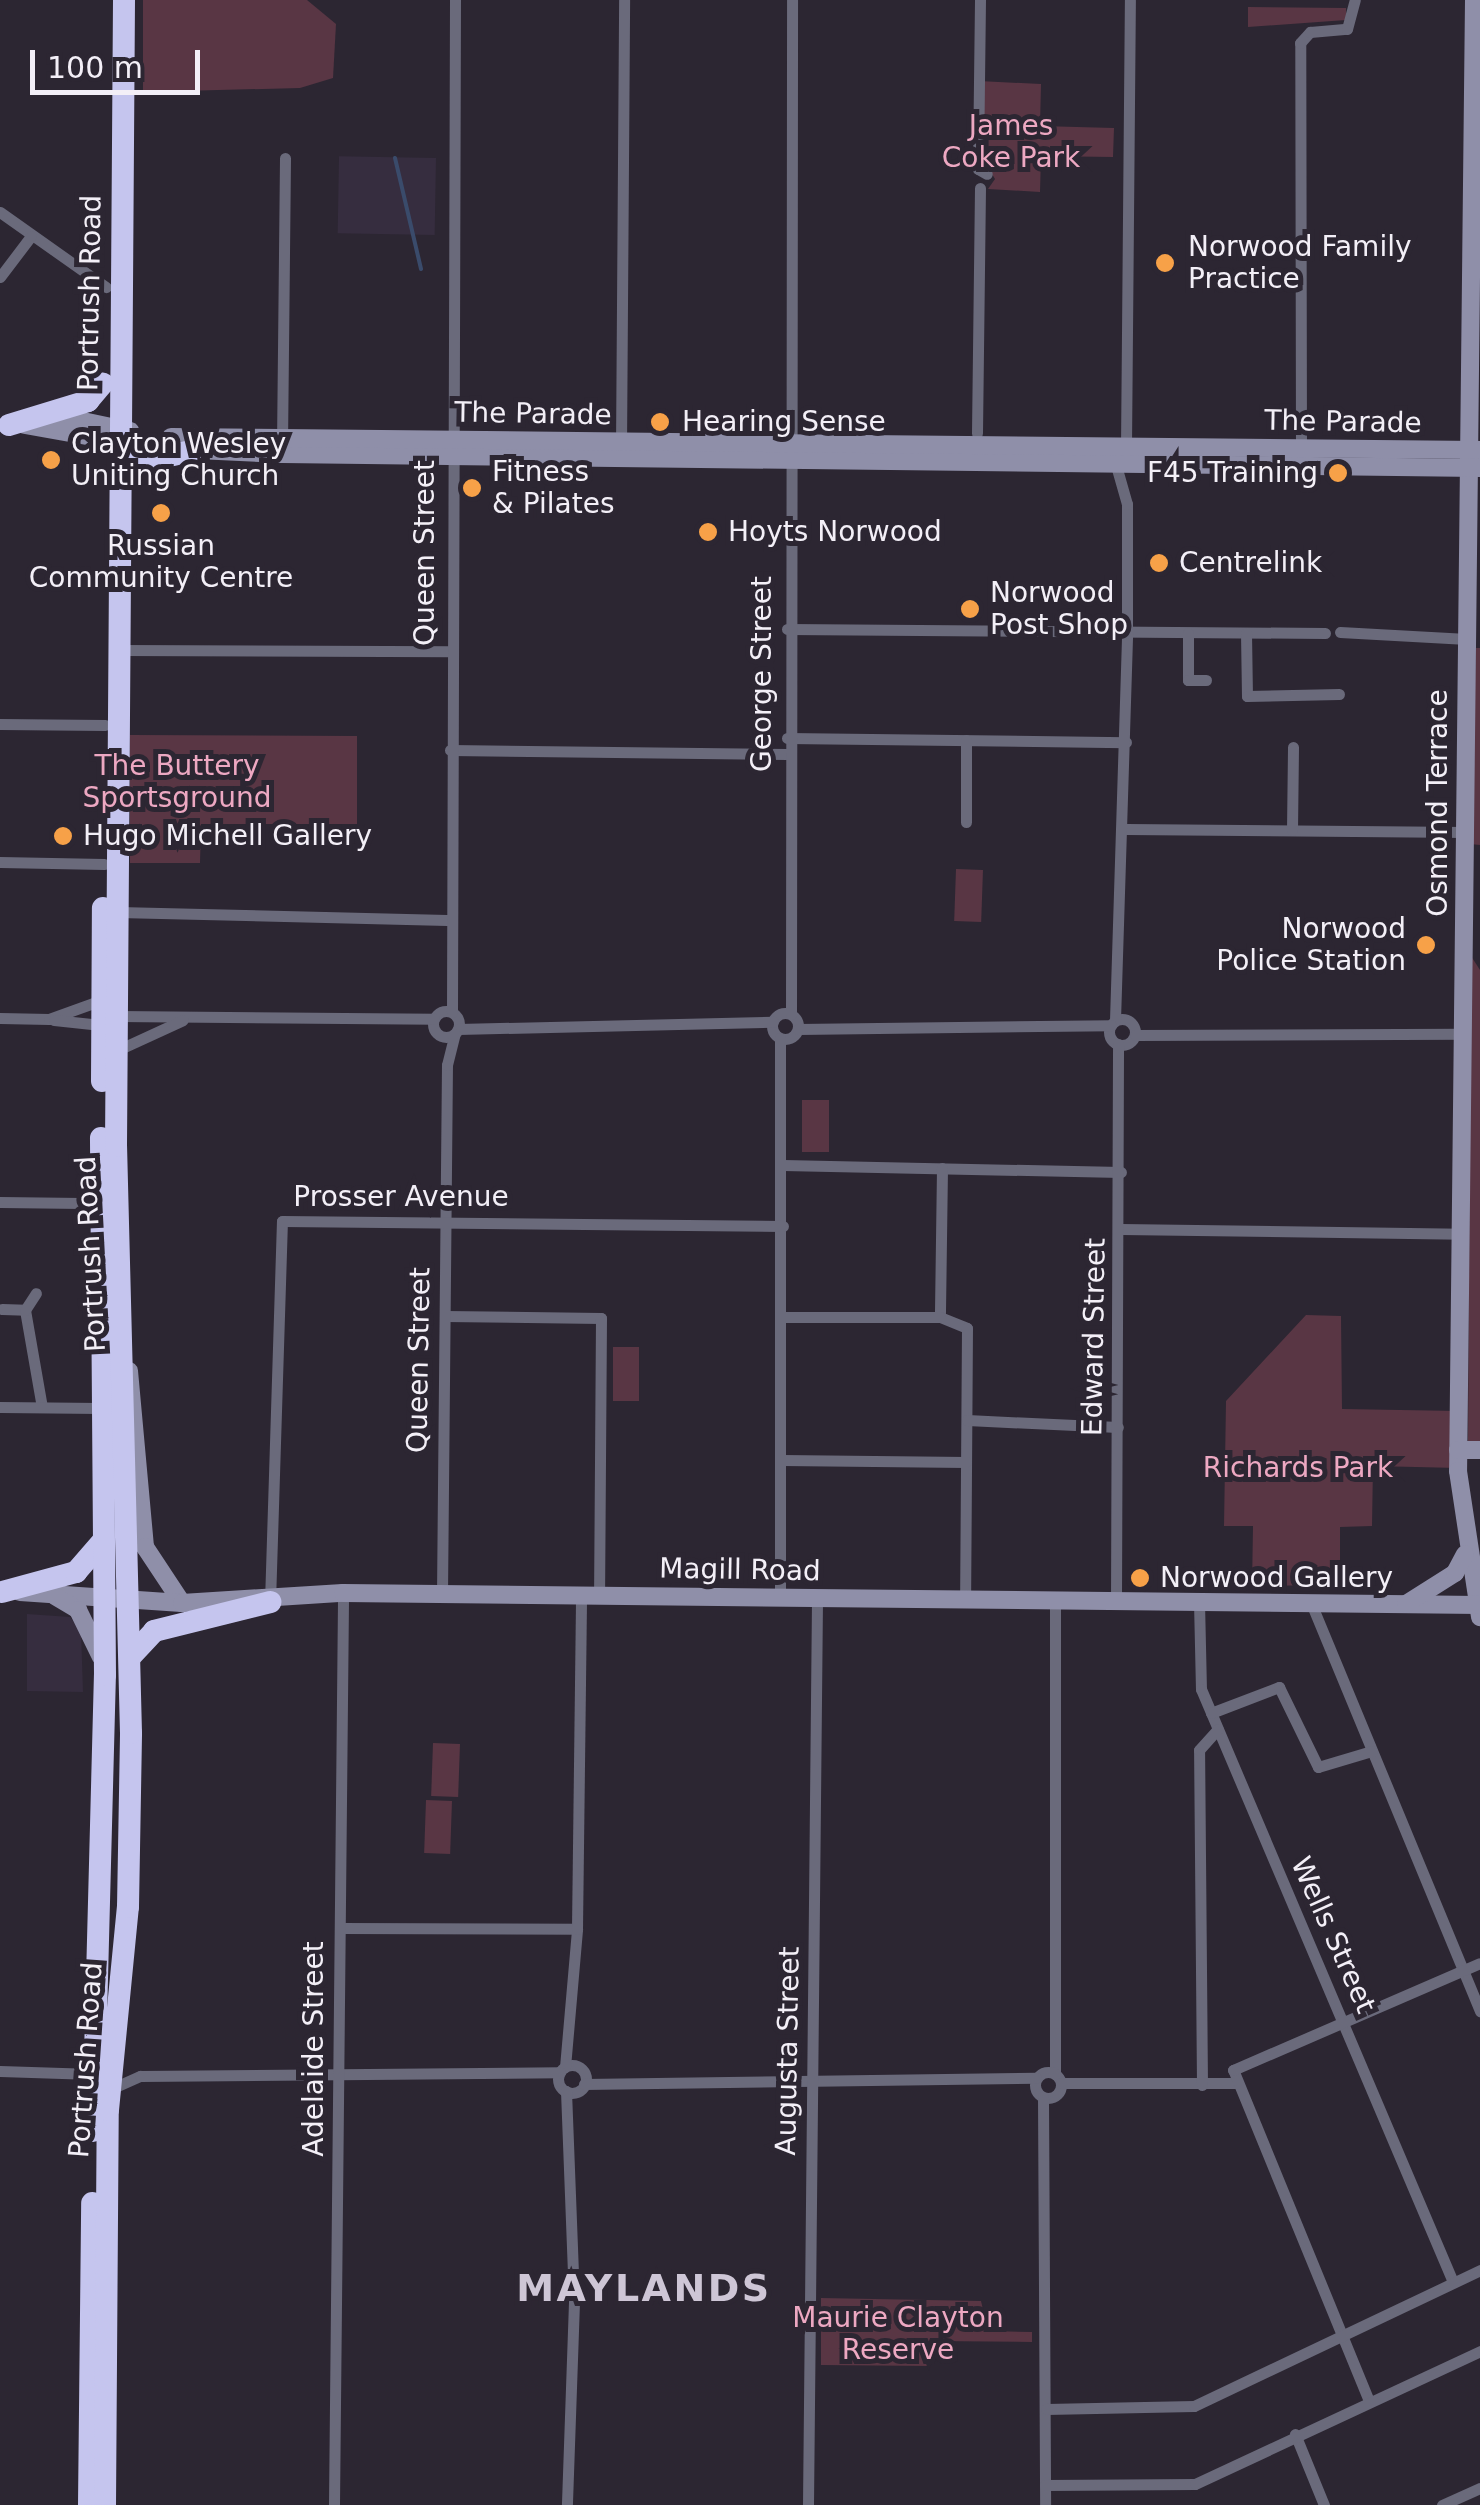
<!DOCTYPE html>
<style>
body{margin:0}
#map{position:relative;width:1480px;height:2505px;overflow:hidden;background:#2c2632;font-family:"DejaVu Sans",sans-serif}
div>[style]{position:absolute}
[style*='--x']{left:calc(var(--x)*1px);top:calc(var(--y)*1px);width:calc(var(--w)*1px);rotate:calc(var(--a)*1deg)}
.built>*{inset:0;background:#362d3f;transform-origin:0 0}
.green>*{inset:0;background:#593644;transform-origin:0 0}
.stream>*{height:4px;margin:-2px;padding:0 2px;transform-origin:2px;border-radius:2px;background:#3a4b6b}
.street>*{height:11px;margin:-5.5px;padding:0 5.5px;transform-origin:5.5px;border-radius:5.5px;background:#6a6a7b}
.street>.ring{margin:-5.5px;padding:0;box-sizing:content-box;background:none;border:11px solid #6a6a7b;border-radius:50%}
.secondary>*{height:18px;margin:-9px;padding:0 9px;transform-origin:9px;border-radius:9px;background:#8f8fa9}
.highway>*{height:22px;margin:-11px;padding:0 11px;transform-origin:11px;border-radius:11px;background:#c5c5ee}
.dots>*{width:28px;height:28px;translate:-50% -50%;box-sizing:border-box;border:5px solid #2c2632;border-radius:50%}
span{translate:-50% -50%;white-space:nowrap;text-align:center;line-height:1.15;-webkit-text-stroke:10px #2c2632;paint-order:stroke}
.park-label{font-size:28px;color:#eda8c2}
.poi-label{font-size:28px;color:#f3eff7}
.left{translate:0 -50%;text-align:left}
.right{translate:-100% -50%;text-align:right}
.street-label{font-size:28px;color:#f3eff7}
.district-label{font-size:38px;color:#cec6d6;font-weight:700;letter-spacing:2.5px}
.scale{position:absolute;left:30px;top:50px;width:170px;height:45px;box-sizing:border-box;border:5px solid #f3eff7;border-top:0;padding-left:12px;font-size:30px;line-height:35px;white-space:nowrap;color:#f3eff7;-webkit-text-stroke:8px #2c2632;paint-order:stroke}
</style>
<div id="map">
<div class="built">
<div style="left:436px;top:158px;width:77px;height:97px;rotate:91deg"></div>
<div style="clip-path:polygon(27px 1614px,70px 1617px,81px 1631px,83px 1692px,27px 1691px)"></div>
</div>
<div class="green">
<div style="clip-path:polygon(143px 0,307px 0,336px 24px,333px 78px,300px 88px,143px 92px)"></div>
<div style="clip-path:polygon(1248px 7px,1346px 8px,1346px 20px,1248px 27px)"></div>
<div style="clip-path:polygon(979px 81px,1041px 84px,1040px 126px,1114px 128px,1113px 157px,1041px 156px,1040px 192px,988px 189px,995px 179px,978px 151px)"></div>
<div style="clip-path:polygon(1476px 648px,1480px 648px,1480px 845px,1470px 844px)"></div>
<div style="clip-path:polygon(130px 735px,357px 736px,357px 824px,201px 824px,200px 863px,130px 863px)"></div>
<div style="left:956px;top:869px;width:27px;height:52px;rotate:2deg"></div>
<div style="clip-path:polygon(1471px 956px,1480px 970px,1480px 1442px,1468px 1442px)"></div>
<div style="left:802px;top:1100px;width:27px;height:52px"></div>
<div style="clip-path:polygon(1306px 1315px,1341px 1316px,1342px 1409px,1458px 1411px,1458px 1468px,1373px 1466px,1372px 1526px,1340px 1527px,1340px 1585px,1252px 1586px,1253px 1526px,1224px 1526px,1226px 1401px)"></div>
<div style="left:613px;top:1347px;width:26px;height:54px"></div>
<div style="left:433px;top:1743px;width:27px;height:53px;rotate:2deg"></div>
<div style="left:426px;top:1800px;width:26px;height:53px;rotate:2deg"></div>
<div style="clip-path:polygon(821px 2298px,981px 2301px,988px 2331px,1032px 2332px,1032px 2342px,931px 2341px,930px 2366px,821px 2365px)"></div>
</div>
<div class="stream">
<div style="--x:395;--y:158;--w:114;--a:76.8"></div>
</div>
<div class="street">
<div style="--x:980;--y:0;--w:169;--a:90.7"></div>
<div style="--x:978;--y:169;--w:10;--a:29"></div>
<div style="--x:0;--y:212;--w:130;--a:35.3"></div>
<div style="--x:0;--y:277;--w:51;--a:-52.9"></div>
<div style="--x:977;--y:433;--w:245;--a:-89.3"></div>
<div style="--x:282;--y:445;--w:287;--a:-89.4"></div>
<div style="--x:1126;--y:447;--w:447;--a:-89.5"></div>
<div style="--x:621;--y:448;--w:448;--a:-89.6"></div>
<div style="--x:1301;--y:454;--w:411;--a:-90.1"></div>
<div style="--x:1300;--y:43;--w:15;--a:-48"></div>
<div style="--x:1310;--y:32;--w:37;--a:-5"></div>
<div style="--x:1347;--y:29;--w:30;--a:-75"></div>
<div style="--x:787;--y:629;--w:538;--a:0.43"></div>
<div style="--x:1340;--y:632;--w:127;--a:3.2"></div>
<div style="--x:1188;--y:633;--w:47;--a:90"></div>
<div style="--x:1188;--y:680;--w:18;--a:0"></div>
<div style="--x:1246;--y:633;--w:63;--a:89.1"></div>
<div style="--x:1247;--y:696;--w:92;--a:-1.2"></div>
<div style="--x:120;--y:650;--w:331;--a:0.2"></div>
<div style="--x:0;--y:724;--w:105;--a:0.5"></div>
<div style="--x:787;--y:738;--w:339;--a:0.7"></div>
<div style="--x:966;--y:740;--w:82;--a:90"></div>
<div style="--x:450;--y:750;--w:337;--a:0.7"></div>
<div style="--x:1126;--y:829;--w:340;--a:0.5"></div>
<div style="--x:1292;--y:830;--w:83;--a:-89.3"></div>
<div style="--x:0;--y:862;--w:104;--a:1.1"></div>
<div style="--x:118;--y:912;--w:329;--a:1.4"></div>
<div class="ring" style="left:433px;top:1011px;width:15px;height:15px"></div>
<div style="--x:452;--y:1012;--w:1012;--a:-89.83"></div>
<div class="ring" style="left:772px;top:1013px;width:15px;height:15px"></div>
<div style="--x:791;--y:1014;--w:1014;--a:-89.94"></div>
<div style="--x:117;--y:1016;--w:317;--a:0.5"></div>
<div style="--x:0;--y:1018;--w:49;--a:1.2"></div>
<div style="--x:49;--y:1019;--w:53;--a:-19.8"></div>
<div class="ring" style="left:1109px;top:1019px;width:15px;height:15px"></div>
<div style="--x:54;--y:1020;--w:47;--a:6.1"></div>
<div style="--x:1115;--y:1020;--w:387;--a:-88.2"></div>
<div style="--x:1127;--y:633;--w:129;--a:-90"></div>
<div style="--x:1127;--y:504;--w:44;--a:-105.9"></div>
<div style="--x:458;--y:1029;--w:315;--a:-1.3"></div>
<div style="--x:798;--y:1029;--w:313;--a:-0.7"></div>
<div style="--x:1135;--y:1035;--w:329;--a:-0.2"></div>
<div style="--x:120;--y:1049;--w:69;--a:-24.7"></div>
<div style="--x:783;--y:1165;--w:338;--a:1.2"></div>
<div style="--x:942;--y:1168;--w:149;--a:90.8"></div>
<div style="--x:940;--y:1317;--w:29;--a:22"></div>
<div style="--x:967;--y:1328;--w:272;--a:90.4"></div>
<div style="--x:0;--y:1202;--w:82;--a:0.7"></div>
<div style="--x:1121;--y:1229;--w:340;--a:0.8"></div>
<div style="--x:2;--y:1309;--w:23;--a:2"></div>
<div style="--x:25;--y:1310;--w:98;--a:80.1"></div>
<div style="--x:25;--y:1310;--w:20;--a:-57"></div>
<div style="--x:445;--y:1316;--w:156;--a:0.7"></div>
<div style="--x:601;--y:1318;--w:278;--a:90.4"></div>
<div style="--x:784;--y:1317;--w:156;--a:0"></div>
<div style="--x:0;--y:1407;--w:100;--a:0.6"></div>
<div style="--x:967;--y:1420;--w:151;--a:2.7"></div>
<div style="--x:782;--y:1460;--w:184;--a:0.6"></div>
<div style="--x:442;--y:1594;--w:529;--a:-89.46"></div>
<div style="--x:447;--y:1065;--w:32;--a:-76"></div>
<div style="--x:780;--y:1598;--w:560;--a:-90"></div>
<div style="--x:1055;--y:1601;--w:473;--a:90"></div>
<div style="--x:1116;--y:1601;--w:557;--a:-89.79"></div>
<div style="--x:270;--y:1602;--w:381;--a:-88.2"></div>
<div style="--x:282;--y:1221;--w:501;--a:0.57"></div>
<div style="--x:1199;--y:1602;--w:87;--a:88.7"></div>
<div style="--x:1201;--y:1689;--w:644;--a:66.98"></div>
<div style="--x:1311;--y:1603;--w:442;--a:67.5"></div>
<div style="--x:1211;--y:1713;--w:73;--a:-20.9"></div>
<div style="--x:1279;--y:1687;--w:89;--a:64"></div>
<div style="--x:1318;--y:1767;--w:56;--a:-16.5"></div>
<div style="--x:340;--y:1928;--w:237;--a:0.2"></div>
<div class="ring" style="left:558px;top:2065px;width:17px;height:17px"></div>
<div style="--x:565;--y:2067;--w:139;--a:-85"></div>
<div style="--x:577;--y:1929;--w:333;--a:-89.3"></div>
<div style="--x:0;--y:2071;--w:93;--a:1.8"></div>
<div class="ring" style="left:1035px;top:2072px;width:15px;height:15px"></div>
<div style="--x:1061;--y:2083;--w:175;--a:0"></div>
<div style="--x:584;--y:2084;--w:452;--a:-0.8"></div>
<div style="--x:1202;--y:2085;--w:335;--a:-90.5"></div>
<div style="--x:1199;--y:1750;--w:28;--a:-48"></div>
<div style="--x:113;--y:2088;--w:30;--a:-24"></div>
<div style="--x:140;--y:2076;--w:420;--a:-0.5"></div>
<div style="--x:566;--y:2091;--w:211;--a:87.8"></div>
<div style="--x:574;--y:2302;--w:203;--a:92"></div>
<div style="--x:1043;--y:2097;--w:408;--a:89.7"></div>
<div style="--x:1369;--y:2401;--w:358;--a:-112.3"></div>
<div style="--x:1233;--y:2070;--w:269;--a:-23.4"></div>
<div style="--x:1046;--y:2409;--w:148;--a:-1.2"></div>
<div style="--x:1194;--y:2406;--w:317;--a:-25.4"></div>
<div style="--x:1295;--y:2434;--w:77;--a:67.8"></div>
<div style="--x:1045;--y:2485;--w:150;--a:-0.4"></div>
<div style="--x:1195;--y:2484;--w:315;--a:-25"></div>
<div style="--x:334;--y:2505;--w:912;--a:-89.43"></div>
<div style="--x:808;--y:2505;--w:907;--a:-89.43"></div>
<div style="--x:1442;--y:2505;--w:42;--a:-24.1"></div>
</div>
<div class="secondary">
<div style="--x:1474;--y:0;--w:1471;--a:90.62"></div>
<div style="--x:1458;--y:1471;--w:148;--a:81.4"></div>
<div style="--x:59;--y:416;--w:73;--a:11.9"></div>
<div style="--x:25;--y:425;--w:131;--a:10.1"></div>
<div style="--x:154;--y:448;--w:128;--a:2.7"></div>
<div style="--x:282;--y:454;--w:1198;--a:0.67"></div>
<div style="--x:171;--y:437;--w:1309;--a:0.57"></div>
<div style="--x:129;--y:1371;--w:177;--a:84.8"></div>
<div style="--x:145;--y:1547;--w:67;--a:56.5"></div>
<div style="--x:1458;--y:1450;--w:22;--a:0"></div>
<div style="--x:20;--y:1592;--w:162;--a:3.9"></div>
<div style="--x:182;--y:1603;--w:161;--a:-3.6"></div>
<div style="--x:343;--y:1593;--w:1137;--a:0.6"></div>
<div style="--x:55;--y:1596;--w:27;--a:31"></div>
<div style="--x:78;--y:1610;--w:52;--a:63.9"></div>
<div style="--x:1406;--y:1604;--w:58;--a:-32.3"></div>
<div style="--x:1455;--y:1573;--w:21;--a:-62"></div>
</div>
<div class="highway">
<div style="--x:9;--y:425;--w:83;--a:-16.9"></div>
<div style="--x:88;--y:401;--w:23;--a:-50"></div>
<div style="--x:117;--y:481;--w:23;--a:-47"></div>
<div style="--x:133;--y:464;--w:64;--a:-12.7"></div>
<div style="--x:102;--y:1081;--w:173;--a:-89.7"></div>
<div style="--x:2;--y:1592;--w:77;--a:-15.1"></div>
<div style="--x:76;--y:1572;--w:38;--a:-49"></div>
<div style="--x:131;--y:1656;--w:34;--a:-47"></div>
<div style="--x:154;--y:1631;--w:120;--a:-14"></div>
<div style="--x:93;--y:2131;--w:456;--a:-88.5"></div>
<div style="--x:105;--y:1675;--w:537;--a:-90.43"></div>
<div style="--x:89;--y:2505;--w:302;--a:-89.4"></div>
<div style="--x:105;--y:2505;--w:395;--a:-89.6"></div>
<div style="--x:108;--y:2110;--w:204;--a:-84.4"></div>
<div style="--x:128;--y:1907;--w:174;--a:-89"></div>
<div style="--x:131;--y:1733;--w:587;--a:-91.46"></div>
<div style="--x:116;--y:1146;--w:1146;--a:-89.6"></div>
</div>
<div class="dots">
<div style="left:1165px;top:263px;background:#f7a148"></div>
<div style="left:660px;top:422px;background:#f7a148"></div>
<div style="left:51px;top:460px;background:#f7a148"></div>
<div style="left:1338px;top:473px;background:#f7a148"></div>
<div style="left:472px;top:488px;background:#f7a148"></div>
<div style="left:161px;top:513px;background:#f7a148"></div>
<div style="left:708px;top:532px;background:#f7a148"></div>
<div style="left:1159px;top:563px;background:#f7a148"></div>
<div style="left:970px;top:609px;background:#f7a148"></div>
<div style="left:63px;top:836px;background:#f7a148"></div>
<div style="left:1426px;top:945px;background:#f7a148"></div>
<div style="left:1140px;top:1578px;background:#f7a148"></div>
</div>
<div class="park-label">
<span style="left:1011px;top:142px">James<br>Coke Park</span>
<span style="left:177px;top:782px">The Buttery<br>Sportsground</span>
<span style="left:1298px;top:1468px">Richards Park</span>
<span style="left:898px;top:2334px">Maurie Clayton<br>Reserve</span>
</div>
<div class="poi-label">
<span class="left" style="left:1188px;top:263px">Norwood Family<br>Practice</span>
<span class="left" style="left:682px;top:422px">Hearing Sense</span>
<span class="left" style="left:71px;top:460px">Clayton Wesley<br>Uniting Church</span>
<span class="left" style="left:492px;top:488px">Fitness<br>&amp; Pilates</span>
<span class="right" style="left:1318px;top:473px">F45 Training</span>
<span class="left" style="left:728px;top:532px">Hoyts Norwood</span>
<span style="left:161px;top:562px">Russian<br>Community Centre</span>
<span class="left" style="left:1179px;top:563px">Centrelink</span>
<span class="left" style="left:990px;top:609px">Norwood<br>Post Shop</span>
<span class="left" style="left:83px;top:836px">Hugo Michell Gallery</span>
<span class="right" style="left:1406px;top:945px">Norwood<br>Police Station</span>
<span class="left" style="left:1160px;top:1578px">Norwood Gallery</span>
</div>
<div class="street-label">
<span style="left:90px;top:293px;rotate:-89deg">Portrush Road</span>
<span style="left:533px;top:414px;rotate:1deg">The Parade</span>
<span style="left:1343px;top:422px;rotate:1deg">The Parade</span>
<span style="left:425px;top:553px;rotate:-90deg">Queen Street</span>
<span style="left:762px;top:674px;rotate:-90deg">George Street</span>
<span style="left:1438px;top:803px;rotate:-90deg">Osmond Terrace</span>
<span style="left:401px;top:1197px">Prosser Avenue</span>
<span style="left:91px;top:1254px;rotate:-93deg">Portrush Road</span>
<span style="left:1094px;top:1337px;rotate:-89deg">Edward Street</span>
<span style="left:419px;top:1360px;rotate:-89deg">Queen Street</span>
<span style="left:740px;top:1570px;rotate:1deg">Magill Road</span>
<span style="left:1333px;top:1935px;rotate:66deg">Wells Street</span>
<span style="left:314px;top:2049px;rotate:-90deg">Adelaide Street</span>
<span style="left:788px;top:2051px;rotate:-89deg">Augusta Street</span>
<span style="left:86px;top:2060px;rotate:-86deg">Portrush Road</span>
</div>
<div class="district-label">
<span style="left:644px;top:2289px">MAYLANDS</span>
</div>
<div class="scale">100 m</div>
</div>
